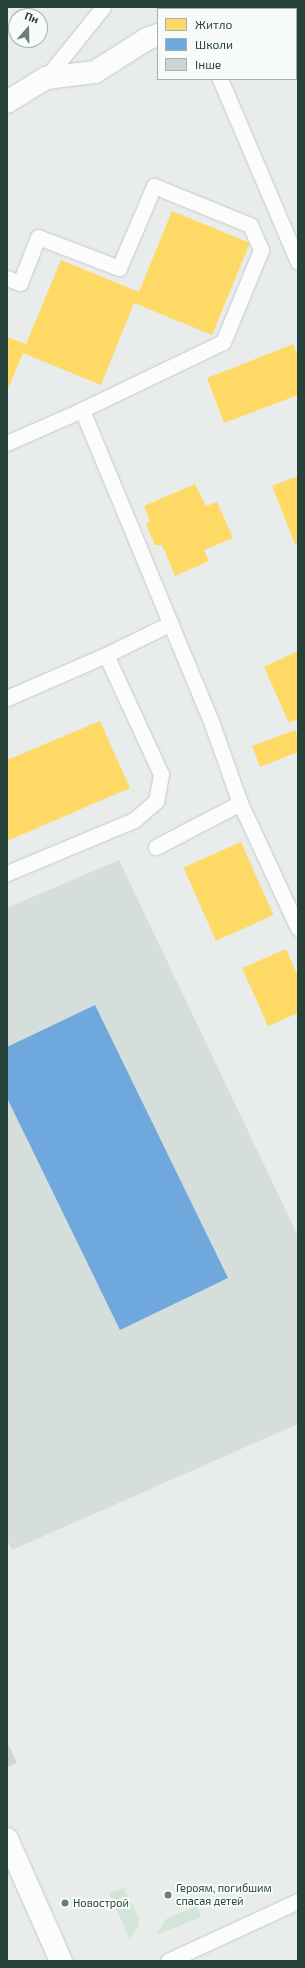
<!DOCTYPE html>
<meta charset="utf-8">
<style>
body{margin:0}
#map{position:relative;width:305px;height:1968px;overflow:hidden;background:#e8edeb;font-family:"Exo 2",sans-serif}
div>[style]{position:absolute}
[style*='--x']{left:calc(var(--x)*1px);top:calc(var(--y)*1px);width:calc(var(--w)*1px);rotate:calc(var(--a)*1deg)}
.built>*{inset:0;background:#d6dedb}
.green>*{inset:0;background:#d1e6d8}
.homes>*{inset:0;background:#ffd966;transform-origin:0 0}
.schools>*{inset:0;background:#6fa8dc}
.building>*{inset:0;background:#cfd4d2}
.roads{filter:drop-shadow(0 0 1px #c5cac8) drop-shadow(0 0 1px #c5cac8)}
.lane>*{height:15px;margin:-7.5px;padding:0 7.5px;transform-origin:7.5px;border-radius:7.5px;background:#fcfcfc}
.street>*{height:22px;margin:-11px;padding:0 11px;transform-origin:11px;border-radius:11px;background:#fcfcfc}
.secondary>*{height:22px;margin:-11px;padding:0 11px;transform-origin:11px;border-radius:11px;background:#fcfcfc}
.dots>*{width:11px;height:11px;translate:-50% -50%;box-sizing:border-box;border:2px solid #f7fbf9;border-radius:50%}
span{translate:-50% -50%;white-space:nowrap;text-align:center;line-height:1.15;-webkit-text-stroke:4px #f7fbf9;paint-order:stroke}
.poi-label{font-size:11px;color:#24423a}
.left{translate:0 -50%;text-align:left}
.frame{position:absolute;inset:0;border:8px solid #24423a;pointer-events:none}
.legend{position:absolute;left:157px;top:8px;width:140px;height:72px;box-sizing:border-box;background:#f7fbf9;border:1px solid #a3b1ad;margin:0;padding:5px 7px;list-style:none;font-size:12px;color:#24423a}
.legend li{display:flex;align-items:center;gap:8px;height:20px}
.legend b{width:20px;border:1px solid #a3b1ad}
.north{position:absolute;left:8px;top:8px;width:40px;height:40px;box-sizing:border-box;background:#f7fbf9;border:1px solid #a3b1ad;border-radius:50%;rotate:20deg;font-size:11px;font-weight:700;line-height:16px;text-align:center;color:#24423a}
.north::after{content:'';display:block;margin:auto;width:14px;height:18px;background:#697e78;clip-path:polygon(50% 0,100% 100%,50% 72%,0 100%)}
</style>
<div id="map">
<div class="built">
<div style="clip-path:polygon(119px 860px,298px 1236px,298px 1424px,12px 1550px,7px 1539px,7px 908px)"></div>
</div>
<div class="green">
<div style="clip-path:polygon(124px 1888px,139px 1918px,138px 1927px,130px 1939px,109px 1893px)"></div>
<div style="clip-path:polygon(197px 1906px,201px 1917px,156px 1935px,166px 1919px)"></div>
</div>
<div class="homes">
<div style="clip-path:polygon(172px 211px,250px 243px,212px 335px,134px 303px,101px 385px,23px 353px,7px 391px,7px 337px,26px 344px,61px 260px,139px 292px)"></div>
<div style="clip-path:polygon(293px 344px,298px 356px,298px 395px,224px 423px,207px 378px)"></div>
<div style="clip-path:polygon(298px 476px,298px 543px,295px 544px,272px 486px)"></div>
<div style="clip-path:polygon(195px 484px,206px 506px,217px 502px,233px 538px,204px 550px,209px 561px,175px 576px,162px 545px,155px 545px,146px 524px,150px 521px,144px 506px)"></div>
<div style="clip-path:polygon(298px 651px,298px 719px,289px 723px,264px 667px)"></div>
<div style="clip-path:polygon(100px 721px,130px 788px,7px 841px,7px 760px)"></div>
<div style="clip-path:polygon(295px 730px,298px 738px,298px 752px,260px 767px,252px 746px)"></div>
<div style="left:241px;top:842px;width:80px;height:63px;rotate:66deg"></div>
<div style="clip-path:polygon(286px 949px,298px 976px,298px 1013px,268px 1026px,242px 968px)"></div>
</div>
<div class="schools">
<div style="clip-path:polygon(95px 1005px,228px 1278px,120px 1330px,7px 1098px,7px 1047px)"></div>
</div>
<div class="building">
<div style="clip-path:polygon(7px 1742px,17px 1763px,7px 1767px)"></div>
</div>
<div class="roads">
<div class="lane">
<div style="--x:219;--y:9;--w:3;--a:-45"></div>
<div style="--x:46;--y:78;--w:91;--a:-51.2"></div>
<div style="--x:220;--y:79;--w:199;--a:66.9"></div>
<div style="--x:7;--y:278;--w:14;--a:21"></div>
<div style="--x:20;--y:283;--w:49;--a:-68.6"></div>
<div style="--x:38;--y:237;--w:87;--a:20.9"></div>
<div style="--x:119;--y:268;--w:89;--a:-66.9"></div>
<div style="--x:154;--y:186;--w:104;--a:22.1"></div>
<div style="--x:250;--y:225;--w:27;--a:66"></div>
<div style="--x:261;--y:250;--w:100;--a:112.4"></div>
<div style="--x:223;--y:342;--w:157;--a:154.3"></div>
<div style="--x:82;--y:410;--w:82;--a:156.3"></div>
<div style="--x:82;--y:410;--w:340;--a:67.5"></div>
<div style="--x:212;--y:724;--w:84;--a:70.5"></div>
<div style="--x:240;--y:803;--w:95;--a:152.4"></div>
<div style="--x:106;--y:655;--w:72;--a:-26.2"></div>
<div style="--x:7;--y:698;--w:108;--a:-23.5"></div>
<div style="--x:106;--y:655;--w:131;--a:65.2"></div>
<div style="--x:161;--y:774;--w:27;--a:100"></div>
<div style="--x:156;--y:801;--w:29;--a:139"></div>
<div style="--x:134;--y:820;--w:138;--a:157.3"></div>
<div style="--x:240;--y:803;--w:138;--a:65.1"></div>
<div style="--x:168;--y:1961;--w:143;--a:-24.8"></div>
</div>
<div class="street">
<div style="--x:7;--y:102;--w:46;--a:-31.6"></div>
<div style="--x:46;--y:78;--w:49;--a:-7"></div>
<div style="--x:95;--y:72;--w:62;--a:-32.4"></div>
<div style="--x:147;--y:39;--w:12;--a:-20"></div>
</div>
<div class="secondary">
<div style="--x:7;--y:1839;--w:133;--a:66.1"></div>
</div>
</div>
<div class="dots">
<div style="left:168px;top:1895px;background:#697e78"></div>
<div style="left:65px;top:1903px;background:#697e78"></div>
</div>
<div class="poi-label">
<span class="left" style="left:176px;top:1895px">Героям, погибшим<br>спасая детей</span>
<span class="left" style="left:73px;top:1903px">Новострой</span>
</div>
<div class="frame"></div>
<ul class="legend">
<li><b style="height:11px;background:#ffd966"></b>Житло</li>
<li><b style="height:11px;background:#6fa8dc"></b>Школи</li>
<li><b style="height:11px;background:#cfd4d2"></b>Інше</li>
</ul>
<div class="north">Пн</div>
</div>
